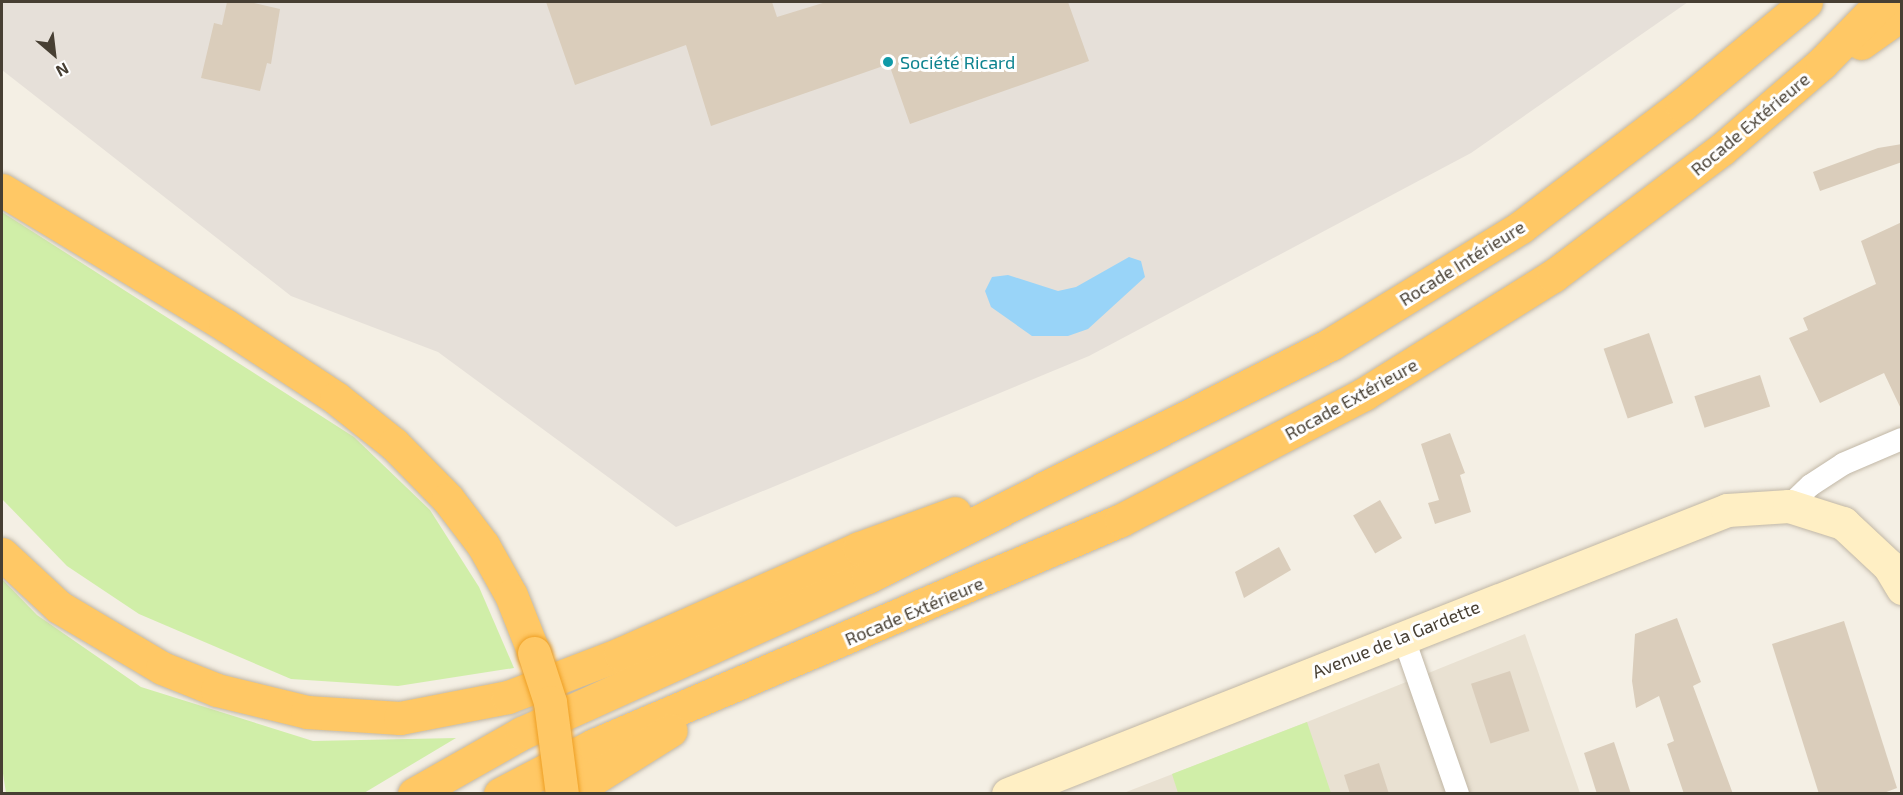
<!DOCTYPE html>
<meta charset="utf-8">
<style>
body{margin:0}
#map{position:relative;width:1903px;height:795px;overflow:hidden;background:#f4efe4;font-family:"Exo 2",sans-serif}
div>[style]{position:absolute}
[style*='--x']{left:calc(var(--x)*1px);top:calc(var(--y)*1px);width:calc(var(--w)*1px);rotate:calc(var(--a)*1deg)}
.residential>*{inset:0;background:#e9e1d2}
.industrial>*{inset:0;background:#e6e0d9}
.green>*{inset:0;background:#d0eea8}
.water>*{inset:0;background:#99d4f8}
.building>*{inset:0;background:#dacdbb;transform-origin:0 0}
.roads{filter:drop-shadow(0 0 2px #c1b7a6) drop-shadow(0 0 2px #c1b7a6)}
.minor>*{height:22px;margin:-11px;padding:0 11px;transform-origin:11px;border-radius:11px;background:#fff}
.secondary>*{height:33px;margin:-16.5px;padding:0 16.5px;transform-origin:16.5px;border-radius:16.5px;background:#ffefc4}
.motorway>*{height:33px;margin:-16.5px;padding:0 16.5px;transform-origin:16.5px;border-radius:16.5px;background:#ffc865}
.bridges{filter:drop-shadow(0 0 2px #ef9f23) drop-shadow(0 0 2px #ef9f23)}
.motorway-bridge>*{height:33px;margin:-16.5px;padding:0 16.5px;transform-origin:16.5px;border-radius:16.5px;background:#ffc865}
.dots>*{width:16px;height:16px;translate:-50% -50%;box-sizing:border-box;border:3px solid #fff;border-radius:50%}
span{translate:-50% -50%;white-space:nowrap;text-align:center;line-height:1.15;-webkit-text-stroke:6px #fff;paint-order:stroke}
.culture-label{font-size:18px;color:#0d838f}
.left{translate:0 -50%;text-align:left}
.street-label{font-size:18px;color:#473f33}
.frame{position:absolute;inset:0;border:3px solid #473f33;pointer-events:none}
.north{position:absolute;left:24px;top:24px;width:60px;height:60px;-webkit-text-stroke:4px #fff;paint-order:stroke;rotate:152deg;font-size:16px;font-weight:700;line-height:24px;text-align:center;color:#473f33}
.north::after{content:'';display:block;margin:auto;width:21px;height:27px;background:#473f33;clip-path:polygon(50% 0,100% 100%,50% 72%,0 100%)}
</style>
<div id="map">
<div class="residential">
<div style="clip-path:polygon(1525px 634px,1580px 793px,1121px 794px,1307px 722px)"></div>
</div>
<div class="industrial">
<div style="clip-path:polygon(2px 2px,1688px 2px,1471px 153px,1089px 356px,676px 527px,438px 352px,291px 296px,2px 70px)"></div>
</div>
<div class="green">
<div style="clip-path:polygon(2px 212px,354px 437px,430px 510px,479px 587px,514px 668px,398px 686px,291px 679px,139px 614px,67px 566px,2px 499px)"></div>
<div style="clip-path:polygon(2px 579px,37px 615px,141px 687px,313px 741px,456px 738px,364px 793px,6px 793px,2px 767px)"></div>
<div style="clip-path:polygon(1307px 722px,1331px 793px,1178px 793px,1172px 774px)"></div>
</div>
<div class="water">
<div style="clip-path:polygon(1129px 257px,1141px 261px,1145px 277px,1088px 329px,1068px 336px,1032px 336px,991px 307px,985px 291px,992px 277px,1008px 275px,1058px 291px,1076px 287px)"></div>
</div>
<div class="building">
<div style="clip-path:polygon(227px 2px,250px 2px,280px 9px,271px 64px,267px 63px,260px 91px,201px 78px,214px 23px,222px 25px)"></div>
<div style="clip-path:polygon(546px 2px,772px 2px,777px 17px,826px 2px,1068px 2px,1089px 61px,910px 124px,889px 64px,711px 126px,686px 45px,575px 85px)"></div>
<div style="clip-path:polygon(1902px 144px,1902px 162px,1820px 191px,1813px 172px,1878px 148px)"></div>
<div style="clip-path:polygon(1902px 222px,1902px 411px,1884px 373px,1820px 403px,1789px 338px,1808px 330px,1803px 318px,1876px 284px,1861px 241px)"></div>
<div style="left:1649px;top:333px;width:74px;height:48px;rotate:71deg"></div>
<div style="left:1760px;top:375px;width:33px;height:69px;rotate:72deg"></div>
<div style="clip-path:polygon(1450px 433px,1465px 473px,1460px 475px,1471px 512px,1435px 524px,1428px 503px,1439px 500px,1421px 444px)"></div>
<div style="left:1380px;top:500px;width:44px;height:31px;rotate:60deg"></div>
<div style="clip-path:polygon(1279px 547px,1291px 570px,1244px 598px,1235px 572px)"></div>
<div style="clip-path:polygon(1677px 618px,1701px 682px,1693px 686px,1733px 794px,1684px 794px,1667px 744px,1674px 741px,1659px 696px,1636px 708px,1632px 681px,1635px 634px)"></div>
<div style="clip-path:polygon(1844px 621px,1897px 788px,1881px 794px,1819px 794px,1772px 644px)"></div>
<div style="left:1510px;top:671px;width:63px;height:41px;rotate:72deg"></div>
<div style="clip-path:polygon(1614px 742px,1631px 794px,1597px 794px,1584px 753px)"></div>
<div style="clip-path:polygon(1379px 763px,1389px 794px,1350px 794px,1344px 775px)"></div>
</div>
<div class="roads">
<div class="minor">
<div style="--x:1789;--y:506;--w:30;--a:-44"></div>
<div style="--x:1811;--y:485;--w:38;--a:-33"></div>
<div style="--x:1843;--y:464;--w:64;--a:-23"></div>
<div style="--x:1403;--y:636;--w:167;--a:70.8"></div>
</div>
<div class="secondary">
<div style="--x:1008;--y:794;--w:773;--a:-21.55"></div>
<div style="--x:1727;--y:510;--w:62;--a:-3.7"></div>
<div style="--x:1789;--y:506;--w:57;--a:17.5"></div>
<div style="--x:1843;--y:523;--w:63;--a:43.1"></div>
<div style="--x:1889;--y:566;--w:26;--a:59"></div>
</div>
<div class="motorway">
<div style="--x:1861;--y:43;--w:50;--a:-35.3"></div>
<div style="--x:2;--y:190;--w:261;--a:31.2"></div>
<div style="--x:225;--y:325;--w:133;--a:33.3"></div>
<div style="--x:336;--y:398;--w:74;--a:38.4"></div>
<div style="--x:394;--y:444;--w:77;--a:45.5"></div>
<div style="--x:448;--y:499;--w:58;--a:52.7"></div>
<div style="--x:483;--y:545;--w:57;--a:60.8"></div>
<div style="--x:511;--y:595;--w:62;--a:68.4"></div>
<div style="--x:2;--y:554;--w:78;--a:42.9"></div>
<div style="--x:59;--y:607;--w:120;--a:30.6"></div>
<div style="--x:162;--y:668;--w:59;--a:21.8"></div>
<div style="--x:217;--y:690;--w:93;--a:13.7"></div>
<div style="--x:307;--y:712;--w:93;--a:3.7"></div>
<div style="--x:400;--y:718;--w:110;--a:-11"></div>
<div style="--x:508;--y:697;--w:120;--a:-21"></div>
<div style="--x:620;--y:654;--w:261;--a:-23.9"></div>
<div style="--x:859;--y:548;--w:102;--a:-20"></div>
<div style="--x:414;--y:794;--w:124;--a:-29.5"></div>
<div style="--x:522;--y:733;--w:380;--a:-24.3"></div>
<div style="--x:868;--y:577;--w:518;--a:-26.71"></div>
<div style="--x:1331;--y:344;--w:223;--a:-31.6"></div>
<div style="--x:1521;--y:227;--w:202;--a:-37.2"></div>
<div style="--x:1682;--y:105;--w:161;--a:-39.7"></div>
<div style="--x:500;--y:794;--w:106;--a:-27.5"></div>
<div style="--x:594;--y:745;--w:573;--a:-23.12"></div>
<div style="--x:1121;--y:520;--w:274;--a:-27.4"></div>
<div style="--x:1364;--y:394;--w:223;--a:-32"></div>
<div style="--x:1553;--y:276;--w:210;--a:-36.9"></div>
<div style="--x:1721;--y:150;--w:133;--a:-40.7"></div>
<div style="--x:1822;--y:63;--w:86;--a:-45.5"></div>
<div style="--x:569;--y:794;--w:120;--a:-32.1"></div>
</div>
</div>
<div class="bridges">
<div class="motorway-bridge">
<div style="--x:534;--y:653;--w:52;--a:71.9"></div>
<div style="--x:550;--y:702;--w:93;--a:82.6"></div>
</div>
</div>
<div class="dots">
<div style="left:888px;top:62px;background:#0f9aa8"></div>
</div>
<div class="culture-label">
<span class="left" style="left:900px;top:62px">Société Ricard</span>
</div>
<div class="street-label">
<span style="left:1750px;top:124px;rotate:-40deg">Rocade Extérieure</span>
<span style="left:1462px;top:263px;rotate:-32deg">Rocade Intérieure</span>
<span style="left:1351px;top:399px;rotate:-29deg">Rocade Extérieure</span>
<span style="left:914px;top:611px;rotate:-23deg">Rocade Extérieure</span>
<span style="left:1396px;top:639px;rotate:-22deg">Avenue de la Gardette</span>
</div>
<div class="frame"></div>
<div class="north">N</div>
</div>
